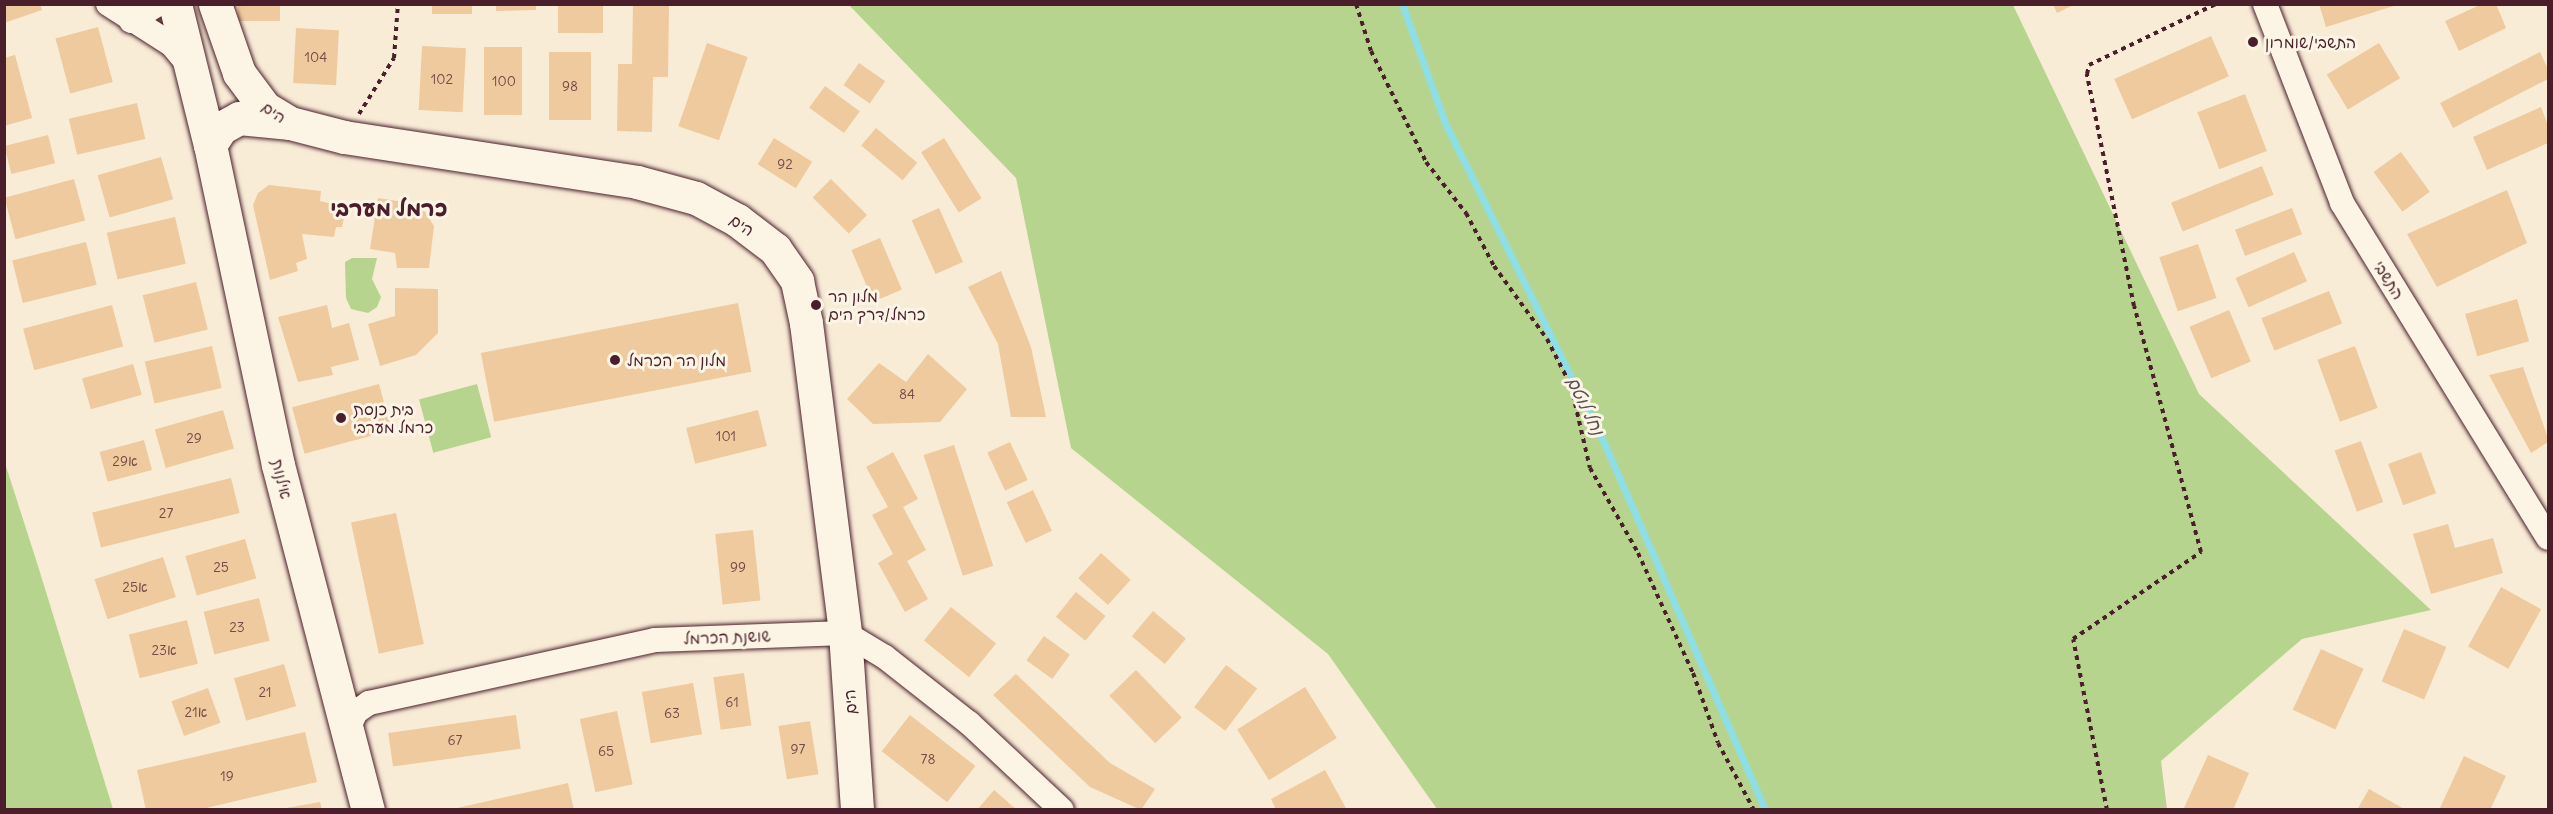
<!DOCTYPE html>
<meta charset="utf-8">
<style>
body{margin:0}
#map{position:relative;width:2553px;height:814px;overflow:hidden;background:#f9ecd7;font-family:Delius,"Playpen Sans Hebrew",sans-serif}
div>[style]{position:absolute}
[style*='--x']{left:calc(var(--x)*1px);top:calc(var(--y)*1px);width:calc(var(--w)*1px);rotate:calc(var(--a)*1deg)}
.green>*{inset:0;background:#b6d48d;transform-origin:0 0}
.stream>*{height:7px;margin:-3.5px;padding:0 3.5px;transform-origin:3.5px;border-radius:3.5px;background:#8ddfe5}
.building>*{inset:0;background:#eeca9e;transform-origin:0 0}
.path>*{height:4px;margin-top:-2px;transform-origin:0;background:repeating-linear-gradient(90deg,#4a1f2b 0 4.5px,transparent 0 9px)}
.roads{filter:drop-shadow(0 0 2px #4a1f2b) drop-shadow(0 0 2px #4a1f2b)}
.street>*{height:24px;margin:-12px;padding:0 12px;transform-origin:12px;border-radius:12px;background:#fcf5e5}
.primary>*{height:33px;margin:-16.5px;padding:0 16.5px;transform-origin:16.5px;border-radius:16.5px;background:#fcf5e5}
.dots>*{width:16px;height:16px;translate:-50% -50%;box-sizing:border-box;border:3px solid #fcf5e5;border-radius:50%}
span{translate:-50% -50%;white-space:nowrap;text-align:center;line-height:1.15;-webkit-text-stroke:6px #fcf5e5;paint-order:stroke}
.number-label{font-size:14px;color:#734a48}
.number-label span{-webkit-text-stroke-width:0}
.poi-label{font-size:16px;color:#4a1f2b}
.left{translate:0 -50%;text-align:left}
.street-label{font-size:16px;color:#4a1f2b}
.water-label{font-size:18px;color:#5b4f5a;font-style:italic}
.district-label{font-size:22px;color:#4a1f2b;font-weight:700}
.frame{position:absolute;inset:0;border:6px solid #4a1f2b;pointer-events:none}
</style>
<div id="map">
<div class="green">
<div style="clip-path:polygon(849px 5px,2013px 5px,2199px 394px,2431px 610px,2302px 639px,2161px 761px,2167px 809px,1437px 809px,1328px 654px,1071px 448px,1016px 178px)"></div>
<div style="clip-path:polygon(352px 258px,377px 258px,372px 279px,381px 297px,377px 307px,368px 313px,351px 309px,346px 298px,345px 262px)"></div>
<div style="left:477px;top:384px;width:55px;height:60px;rotate:75deg"></div>
<div style="clip-path:polygon(4px 460px,38px 566px,113px 809px,5px 809px)"></div>
</div>
<div class="stream">
<div style="--x:1402;--y:4;--w:127;--a:70.1"></div>
<div style="--x:1445;--y:123;--w:360;--a:63.6"></div>
<div style="--x:1605;--y:445;--w:399;--a:66.3"></div>
</div>
<div class="building">
<div style="clip-path:polygon(4px 4px,40px 4px,42px 10px,4px 23px)"></div>
<div style="left:238px;top:4px;width:42px;height:17px"></div>
<div style="left:432px;top:4px;width:40px;height:10px"></div>
<div style="left:558px;top:4px;width:45px;height:29px"></div>
<div style="clip-path:polygon(633px 4px,669px 5px,668px 77px,653px 77px,652px 132px,617px 131px,618px 64px,632px 64px)"></div>
<div style="clip-path:polygon(2053px 4px,2075px 4px,2057px 13px)"></div>
<div style="clip-path:polygon(2319px 4px,2397px 4px,2397px 5px,2326px 27px)"></div>
<div style="clip-path:polygon(2482px 4px,2496px 4px,2506px 28px,2459px 51px,2445px 21px)"></div>
<div style="clip-path:polygon(496px 5px,536px 5px,536px 10px,496px 11px)"></div>
<div style="left:98px;top:27px;width:57px;height:44px;rotate:75deg"></div>
<div style="left:296px;top:28px;width:43px;height:55px;rotate:3deg"></div>
<div style="left:2211px;top:36px;width:44px;height:106px;rotate:66deg"></div>
<div style="left:707px;top:43px;width:43px;height:88px;rotate:19deg"></div>
<div style="left:2379px;top:43px;width:41px;height:61px;rotate:59deg"></div>
<div style="left:422px;top:46px;width:44px;height:64px;rotate:3deg"></div>
<div style="left:484px;top:47px;width:38px;height:68px"></div>
<div style="left:549px;top:52px;width:42px;height:68px"></div>
<div style="clip-path:polygon(2540px 52px,2548px 69px,2548px 79px,2453px 128px,2440px 103px)"></div>
<div style="clip-path:polygon(15px 55px,32px 118px,4px 126px,4px 58px)"></div>
<div style="left:859px;top:63px;width:32px;height:27px;rotate:35deg"></div>
<div style="left:825px;top:86px;width:43px;height:27px;rotate:36deg"></div>
<div style="left:2245px;top:94px;width:61px;height:51px;rotate:69deg"></div>
<div style="left:137px;top:103px;width:37px;height:70px;rotate:77deg"></div>
<div style="clip-path:polygon(2541px 107px,2548px 125px,2548px 143px,2487px 170px,2473px 137px)"></div>
<div style="left:876px;top:128px;width:54px;height:23px;rotate:40deg"></div>
<div style="left:48px;top:135px;width:29px;height:45px;rotate:76deg"></div>
<div style="left:774px;top:138px;width:45px;height:31px;rotate:32deg"></div>
<div style="left:944px;top:138px;width:71px;height:27px;rotate:58deg"></div>
<div style="left:2401px;top:152px;width:49px;height:34px;rotate:54deg"></div>
<div style="left:161px;top:157px;width:44px;height:66px;rotate:74deg"></div>
<div style="left:2262px;top:166px;width:31px;height:98px;rotate:68deg"></div>
<div style="left:74px;top:179px;width:43px;height:72px;rotate:75deg"></div>
<div style="left:831px;top:179px;width:51px;height:26px;rotate:45deg"></div>
<div style="clip-path:polygon(269px 185px,321px 191px,320px 201px,346px 207px,342px 227px,336px 227px,334px 237px,302px 234px,307px 259px,296px 263px,298px 271px,270px 280px,253px 205px,258px 193px)"></div>
<div style="clip-path:polygon(2507px 190px,2527px 243px,2437px 287px,2407px 234px)"></div>
<div style="clip-path:polygon(378px 198px,416px 204px,423px 209px,434px 226px,429px 268px,397px 268px,395px 253px,370px 249px)"></div>
<div style="left:939px;top:208px;width:59px;height:30px;rotate:66deg"></div>
<div style="left:2292px;top:208px;width:28px;height:61px;rotate:69deg"></div>
<div style="left:175px;top:217px;width:48px;height:70px;rotate:77deg"></div>
<div style="left:880px;top:238px;width:56px;height:31px;rotate:67deg"></div>
<div style="left:86px;top:242px;width:44px;height:76px;rotate:76deg"></div>
<div style="left:2198px;top:244px;width:57px;height:41px;rotate:71deg"></div>
<div style="left:2294px;top:252px;width:32px;height:64px;rotate:66deg"></div>
<div style="clip-path:polygon(1001px 271px,1031px 347px,1046px 417px,1011px 417px,998px 344px,968px 287px)"></div>
<div style="left:196px;top:282px;width:49px;height:55px;rotate:76deg"></div>
<div style="clip-path:polygon(395px 288px,438px 289px,438px 333px,416px 355px,380px 366px,368px 324px,395px 316px)"></div>
<div style="left:2329px;top:291px;width:35px;height:73px;rotate:68deg"></div>
<div style="left:2517px;top:299px;width:44px;height:54px;rotate:74deg"></div>
<div style="left:738px;top:303px;width:70px;height:262px;rotate:79deg"></div>
<div style="left:112px;top:305px;width:43px;height:92px;rotate:75deg"></div>
<div style="clip-path:polygon(327px 305px,332px 328px,349px 323px,359px 360px,331px 367px,333px 375px,298px 382px,278px 317px)"></div>
<div style="left:2229px;top:310px;width:56px;height:43px;rotate:67deg"></div>
<div style="left:212px;top:346px;width:43px;height:69px;rotate:77deg"></div>
<div style="left:2355px;top:346px;width:66px;height:40px;rotate:70deg"></div>
<div style="clip-path:polygon(928px 354px,967px 389px,940px 422px,873px 424px,847px 399px,879px 363px,906px 382px)"></div>
<div style="left:133px;top:364px;width:32px;height:53px;rotate:74deg"></div>
<div style="clip-path:polygon(2523px 367px,2548px 438px,2548px 442px,2531px 453px,2489px 375px)"></div>
<div style="left:379px;top:384px;width:48px;height:90px;rotate:75deg"></div>
<div style="left:223px;top:410px;width:40px;height:71px;rotate:74deg"></div>
<div style="left:758px;top:410px;width:37px;height:74px;rotate:76deg"></div>
<div style="left:144px;top:440px;width:31px;height:46px;rotate:75deg"></div>
<div style="left:2361px;top:441px;width:65px;height:28px;rotate:70deg"></div>
<div style="left:1010px;top:442px;width:42px;height:25px;rotate:65deg"></div>
<div style="left:954px;top:445px;width:127px;height:32px;rotate:72deg"></div>
<div style="clip-path:polygon(893px 452px,918px 499px,903px 507px,926px 550px,907px 561px,928px 599px,905px 612px,878px 563px,893px 554px,872px 515px,888px 507px,866px 467px)"></div>
<div style="left:2421px;top:452px;width:44px;height:35px;rotate:70deg"></div>
<div style="left:231px;top:478px;width:36px;height:143px;rotate:76deg"></div>
<div style="left:1033px;top:490px;width:45px;height:29px;rotate:65deg"></div>
<div style="left:396px;top:513px;width:134px;height:46px;rotate:78deg"></div>
<div style="clip-path:polygon(2448px 524px,2455px 548px,2493px 538px,2503px 573px,2431px 594px,2413px 534px)"></div>
<div style="left:753px;top:530px;width:71px;height:38px;rotate:84deg"></div>
<div style="left:245px;top:539px;width:41px;height:62px;rotate:74deg"></div>
<div style="left:1101px;top:553px;width:40px;height:34px;rotate:42deg"></div>
<div style="left:163px;top:557px;width:42px;height:72px;rotate:72deg"></div>
<div style="left:2501px;top:587px;width:46px;height:68px;rotate:29deg"></div>
<div style="left:1076px;top:592px;width:38px;height:32px;rotate:39deg"></div>
<div style="left:259px;top:598px;width:44px;height:57px;rotate:76deg"></div>
<div style="left:951px;top:607px;width:58px;height:43px;rotate:39deg"></div>
<div style="left:1153px;top:611px;width:43px;height:33px;rotate:40deg"></div>
<div style="left:187px;top:620px;width:45px;height:60px;rotate:76deg"></div>
<div style="left:2404px;top:629px;width:46px;height:57px;rotate:23deg"></div>
<div style="left:1044px;top:636px;width:32px;height:30px;rotate:36deg"></div>
<div style="left:2321px;top:649px;width:47px;height:67px;rotate:25deg"></div>
<div style="left:284px;top:664px;width:44px;height:52px;rotate:74deg"></div>
<div style="left:1226px;top:665px;width:39px;height:53px;rotate:37deg"></div>
<div style="left:1136px;top:670px;width:66px;height:37px;rotate:46deg"></div>
<div style="left:744px;top:673px;width:53px;height:31px;rotate:82deg"></div>
<div style="clip-path:polygon(1016px 674px,1110px 763px,1155px 789px,1141px 810px,1090px 787px,993px 695px)"></div>
<div style="left:693px;top:683px;width:52px;height:52px;rotate:80deg"></div>
<div style="left:1305px;top:687px;width:60px;height:80px;rotate:58deg"></div>
<div style="left:208px;top:688px;width:37px;height:39px;rotate:70deg"></div>
<div style="left:617px;top:711px;width:75px;height:38px;rotate:78deg"></div>
<div style="left:516px;top:715px;width:34px;height:129px;rotate:82deg"></div>
<div style="left:910px;top:715px;width:83px;height:46px;rotate:38deg"></div>
<div style="left:810px;top:721px;width:54px;height:32px;rotate:81deg"></div>
<div style="clip-path:polygon(305px 732px,317px 782px,198px 810px,146px 810px,137px 770px)"></div>
<div style="clip-path:polygon(2208px 755px,2249px 773px,2233px 810px,2183px 810px)"></div>
<div style="clip-path:polygon(2464px 756px,2506px 776px,2490px 810px,2439px 810px)"></div>
<div style="clip-path:polygon(1325px 770px,1347px 810px,1276px 810px,1271px 799px)"></div>
<div style="clip-path:polygon(568px 783px,574px 810px,453px 810px,453px 809px)"></div>
<div style="clip-path:polygon(2369px 789px,2406px 810px,2357px 810px)"></div>
<div style="clip-path:polygon(994px 790px,1017px 810px,977px 810px)"></div>
<div style="clip-path:polygon(320px 802px,322px 810px,287px 810px,286px 808px)"></div>
</div>
<div class="path">
<div style="--x:1356;--y:4;--w:49;--a:72.3"></div>
<div style="--x:1371;--y:51;--w:124;--a:63.6"></div>
<div style="--x:1426;--y:162;--w:65;--a:51.9"></div>
<div style="--x:1466;--y:213;--w:60;--a:62.2"></div>
<div style="--x:1494;--y:266;--w:90;--a:54"></div>
<div style="--x:1547;--y:339;--w:53;--a:62.9"></div>
<div style="--x:1571;--y:386;--w:84;--a:77"></div>
<div style="--x:1590;--y:468;--w:98;--a:60.5"></div>
<div style="--x:1638;--y:553;--w:132;--a:65.4"></div>
<div style="--x:1693;--y:673;--w:74;--a:70.3"></div>
<div style="--x:1718;--y:743;--w:76;--a:61.8"></div>
<div style="--x:359;--y:114;--w:66;--a:-58"></div>
<div style="--x:394;--y:58;--w:54;--a:-85.8"></div>
<div style="--x:2107;--y:810;--w:174;--a:-101.2"></div>
<div style="--x:2073;--y:639;--w:155;--a:-34.2"></div>
<div style="--x:2201;--y:552;--w:255;--a:-105.2"></div>
<div style="--x:2134;--y:306;--w:237;--a:-101.5"></div>
<div style="--x:2087;--y:74;--w:9;--a:-77"></div>
<div style="--x:2089;--y:65;--w:141;--a:-25.7"></div>
</div>
<div class="roads">
<div class="street">
<div style="--x:108;--y:4;--w:76;--a:32.6"></div>
<div style="--x:172;--y:45;--w:26;--a:50"></div>
<div style="--x:2265;--y:4;--w:213;--a:68.8"></div>
<div style="--x:2342;--y:203;--w:393;--a:58.4"></div>
<div style="--x:131;--y:21;--w:32;--a:-32"></div>
<div style="--x:348;--y:729;--w:19;--a:-65"></div>
<div style="--x:356;--y:712;--w:16;--a:-35"></div>
<div style="--x:369;--y:703;--w:293;--a:-12.4"></div>
<div style="--x:655;--y:640;--w:190;--a:-2.1"></div>
<div style="--x:845;--y:633;--w:47;--a:31"></div>
<div style="--x:885;--y:657;--w:107;--a:38.2"></div>
<div style="--x:969;--y:723;--w:127;--a:43.1"></div>
</div>
<div class="primary">
<div style="--x:175;--y:4;--w:145;--a:76.1"></div>
<div style="--x:210;--y:145;--w:327;--a:78"></div>
<div style="--x:278;--y:465;--w:357;--a:75.4"></div>
<div style="--x:215;--y:4;--w:73;--a:70.8"></div>
<div style="--x:239;--y:73;--w:44;--a:53.4"></div>
<div style="--x:265;--y:108;--w:29;--a:31"></div>
<div style="--x:290;--y:123;--w:56;--a:14.5"></div>
<div style="--x:344;--y:137;--w:296;--a:8.7"></div>
<div style="--x:637;--y:182;--w:61;--a:15.2"></div>
<div style="--x:696;--y:198;--w:47;--a:28.2"></div>
<div style="--x:737;--y:220;--w:48;--a:37.3"></div>
<div style="--x:775;--y:249;--w:39;--a:55"></div>
<div style="--x:797;--y:281;--w:43;--a:77.9"></div>
<div style="--x:806;--y:323;--w:312;--a:82.8"></div>
<div style="--x:845;--y:633;--w:177;--a:86.1"></div>
<div style="--x:210;--y:145;--w:20;--a:-57"></div>
<div style="--x:221;--y:128;--w:21;--a:-29"></div>
<div style="--x:239;--y:118;--w:49;--a:5.8"></div>
</div>
</div>
<div class="dots">
<div style="left:2253px;top:42px;background:#4a1f2b"></div>
<div style="left:816px;top:305px;background:#4a1f2b"></div>
<div style="left:615px;top:360px;background:#4a1f2b"></div>
<div style="left:341px;top:418px;background:#4a1f2b"></div>
</div>
<div class="number-label">
<span style="left:316px;top:57px">104</span>
<span style="left:442px;top:79px">102</span>
<span style="left:504px;top:81px">100</span>
<span style="left:570px;top:86px">98</span>
<span style="left:785px;top:164px">92</span>
<span style="left:907px;top:394px">84</span>
<span style="left:726px;top:436px">101</span>
<span style="left:194px;top:438px">29</span>
<span style="left:125px;top:461px">29א</span>
<span style="left:166px;top:513px">27</span>
<span style="left:221px;top:567px">25</span>
<span style="left:738px;top:567px">99</span>
<span style="left:135px;top:587px">25א</span>
<span style="left:237px;top:627px">23</span>
<span style="left:164px;top:650px">23א</span>
<span style="left:265px;top:692px">21</span>
<span style="left:732px;top:702px">61</span>
<span style="left:196px;top:712px">21א</span>
<span style="left:672px;top:713px">63</span>
<span style="left:455px;top:740px">67</span>
<span style="left:798px;top:749px">97</span>
<span style="left:606px;top:751px">65</span>
<span style="left:928px;top:759px">78</span>
<span style="left:227px;top:776px">19</span>
</div>
<div class="poi-label">
<span class="left" style="left:2265px;top:42px">התשבי/שומרון</span>
<span class="left" style="left:828px;top:305px">מלון הר<br>כרמל/דרך הים</span>
<span class="left" style="left:627px;top:360px">מלון הר הכרמל</span>
<span class="left" style="left:353px;top:418px">בית כנסת<br>כרמל מערבי</span>
</div>
<div class="street-label">
<span style="left:274px;top:112px;rotate:35deg">הים</span>
<span style="left:742px;top:225px;rotate:34deg">הים</span>
<span style="left:2389px;top:280px;rotate:58deg">התשבי</span>
<span style="left:282px;top:479px;rotate:76deg">אילנות</span>
<span style="left:727px;top:637px;rotate:-2deg">שושנת הכרמל</span>
<span style="left:850px;top:702px;rotate:-94deg">הים</span>
</div>
<div class="water-label">
<span style="left:1585px;top:406px;rotate:64deg">נחל לוטם</span>
</div>
<div class="district-label">
<span style="left:389px;top:209px">כרמל מערבי</span>
</div>
<div class="frame"></div>
</div>
